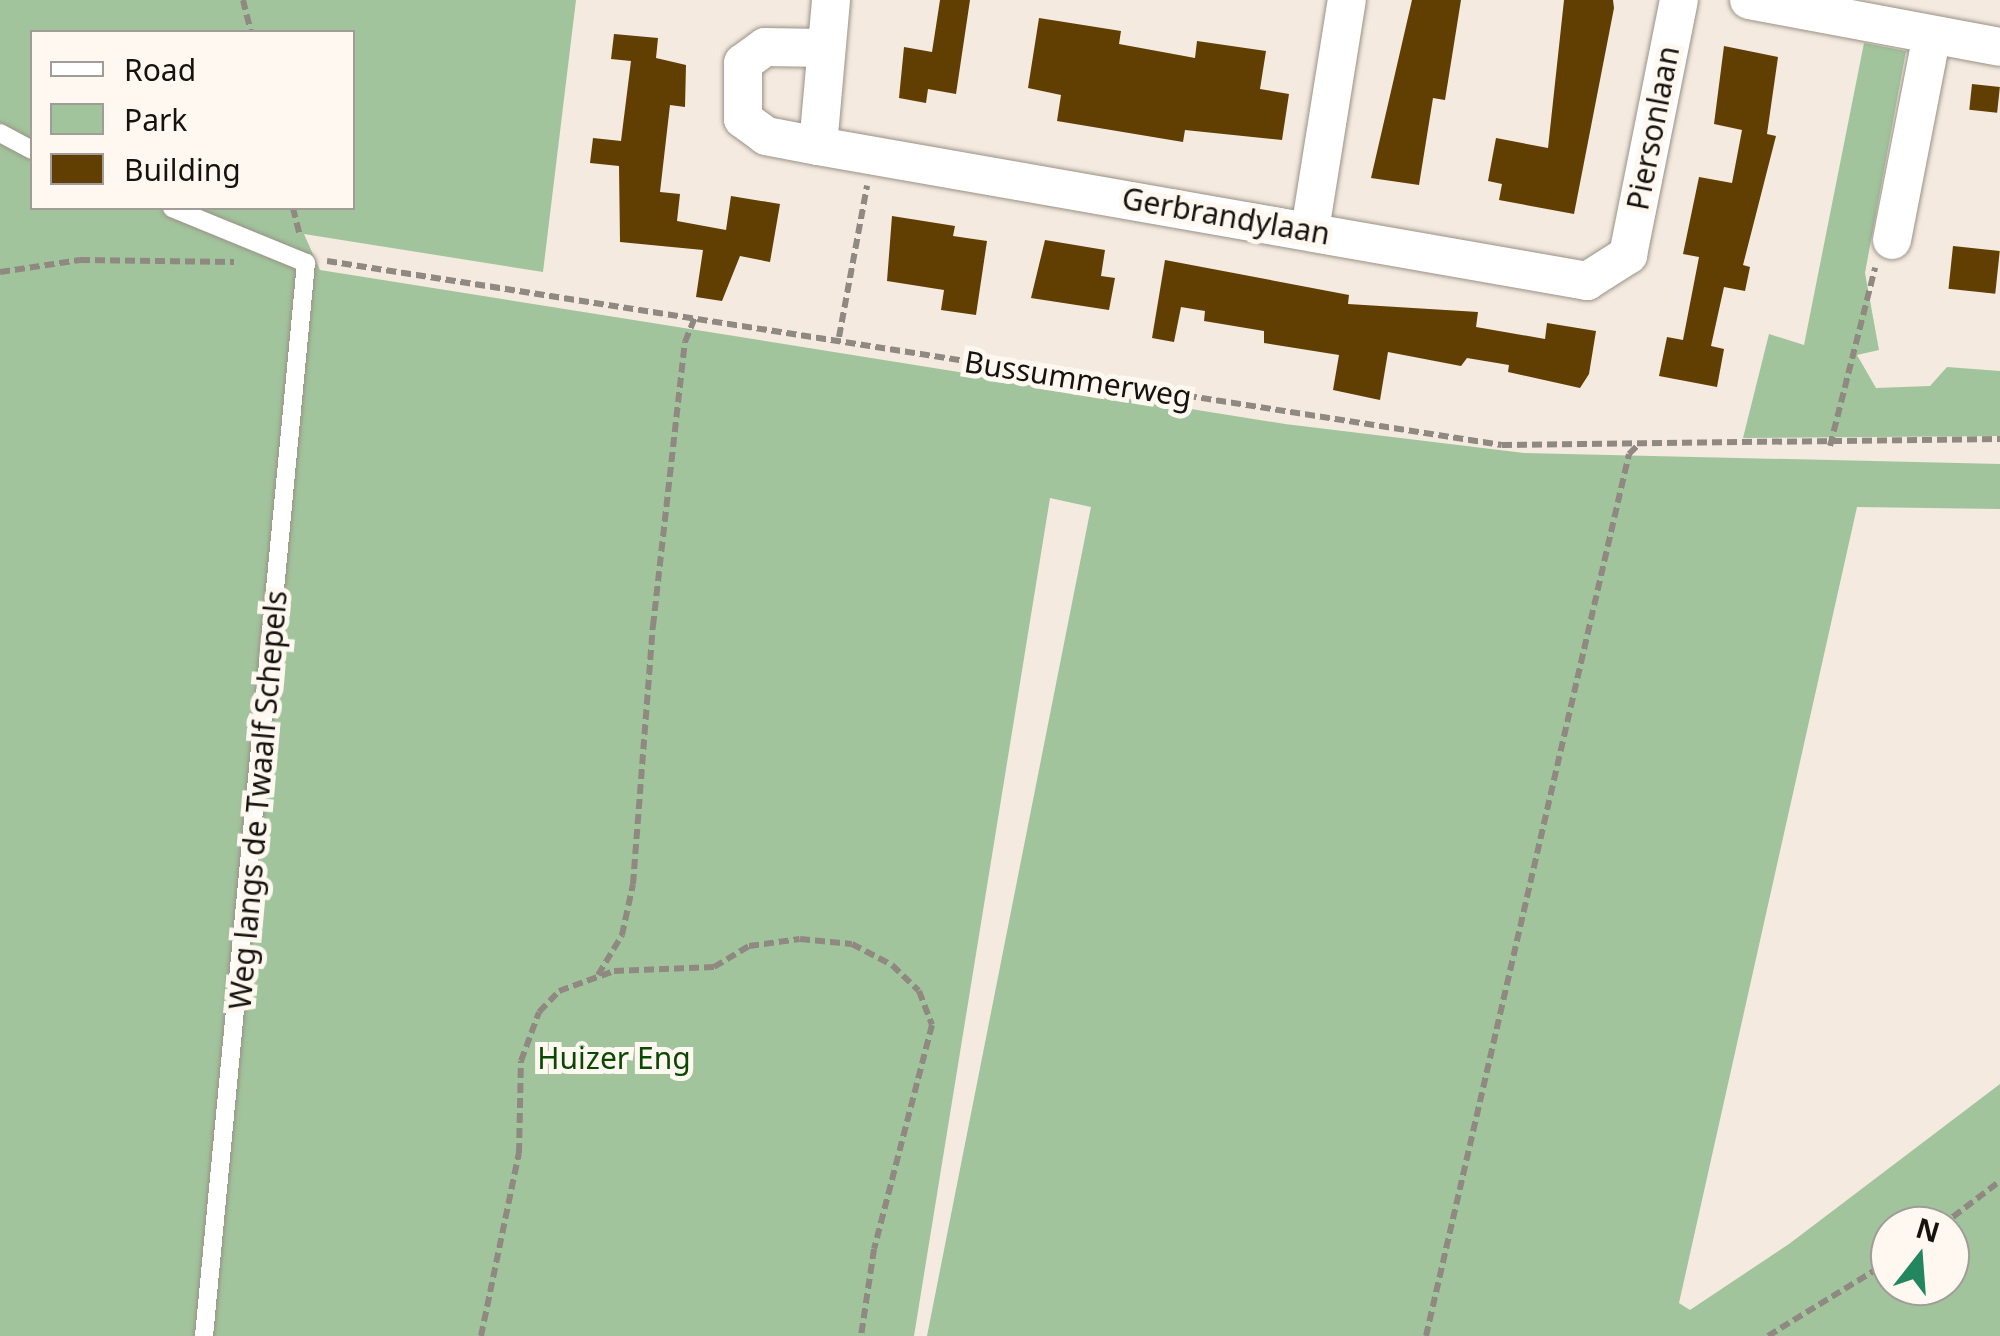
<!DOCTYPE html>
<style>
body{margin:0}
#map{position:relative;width:2000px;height:1336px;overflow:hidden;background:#f4eadf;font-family:"Noto Sans",sans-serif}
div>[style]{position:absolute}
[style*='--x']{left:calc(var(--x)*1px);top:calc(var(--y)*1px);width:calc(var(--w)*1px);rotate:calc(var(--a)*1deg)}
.green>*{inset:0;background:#a1c49c}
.building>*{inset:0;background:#613e01;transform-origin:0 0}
.path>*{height:6px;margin-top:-3px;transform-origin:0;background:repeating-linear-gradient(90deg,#908981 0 10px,transparent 0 15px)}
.roads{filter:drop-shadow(0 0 2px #9a9186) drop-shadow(0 0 2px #9a9186)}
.service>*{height:18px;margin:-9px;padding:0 9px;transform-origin:9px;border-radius:9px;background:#fff}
.minor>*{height:38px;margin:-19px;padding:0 19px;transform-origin:19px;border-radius:19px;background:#fff}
span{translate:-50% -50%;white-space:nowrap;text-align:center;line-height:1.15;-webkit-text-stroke:10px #fef8f1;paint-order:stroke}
.street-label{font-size:30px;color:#16130f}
.park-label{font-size:30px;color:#0a4803}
.legend{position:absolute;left:30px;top:30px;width:325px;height:180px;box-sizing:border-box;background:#fef8f1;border:2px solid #a19c97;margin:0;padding:12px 18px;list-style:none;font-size:30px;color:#16130f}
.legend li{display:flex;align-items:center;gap:20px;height:50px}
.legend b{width:50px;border:2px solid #a19c97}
.north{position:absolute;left:1870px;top:1206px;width:100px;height:100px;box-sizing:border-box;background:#fef8f1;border:2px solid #a19c97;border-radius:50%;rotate:17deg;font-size:28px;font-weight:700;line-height:40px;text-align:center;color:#16130f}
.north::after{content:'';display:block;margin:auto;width:35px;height:45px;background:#23865f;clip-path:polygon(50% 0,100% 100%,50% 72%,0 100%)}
</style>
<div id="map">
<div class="green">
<div style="clip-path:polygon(evenodd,0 0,576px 0,543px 272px,304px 234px,320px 270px,1285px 424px,1524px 453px,2000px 464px,2000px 509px,1857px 507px,1679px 1303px,1690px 1310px,1789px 1244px,2000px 1084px,2000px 1336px,927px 1336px,1091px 507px,1050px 498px,914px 1336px,0 1336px,0 0,32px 32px,352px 32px,352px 208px,32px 208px,32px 32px,0 0,1890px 1226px,1950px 1226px,1950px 1286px,1890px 1286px,1890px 1226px)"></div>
<div style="clip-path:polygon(1864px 43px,1906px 51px,1865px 273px,1879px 350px,1857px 355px,1876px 388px,1930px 386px,1947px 367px,2000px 371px,2000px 436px,1743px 438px,1769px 334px,1804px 345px)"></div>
</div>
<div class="building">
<div style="clip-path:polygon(940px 0,970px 0,956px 94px,928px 89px,926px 103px,899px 98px,904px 47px,932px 52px)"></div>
<div style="clip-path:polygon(1412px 0,1461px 0,1445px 100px,1433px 98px,1419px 185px,1371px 178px)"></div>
<div style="clip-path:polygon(1564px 0,1613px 0,1614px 8px,1574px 214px,1499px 200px,1502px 184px,1488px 181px,1496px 138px,1548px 148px)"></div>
<div style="clip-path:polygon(1039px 18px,1121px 31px,1119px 44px,1195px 58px,1197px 41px,1266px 51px,1260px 89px,1289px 94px,1282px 140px,1185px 130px,1183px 142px,1057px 121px,1061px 95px,1028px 88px)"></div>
<div style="clip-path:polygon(614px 34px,658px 38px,656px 58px,686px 65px,685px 107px,670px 105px,660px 192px,680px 194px,677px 221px,726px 230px,731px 196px,780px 204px,770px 262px,740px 256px,722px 301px,696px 297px,703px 250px,620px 242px,619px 166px,590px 163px,593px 138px,621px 141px,631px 61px,611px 59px)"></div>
<div style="clip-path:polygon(1724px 46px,1778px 57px,1767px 134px,1776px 136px,1743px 265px,1750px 267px,1745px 291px,1724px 287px,1711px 346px,1724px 349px,1717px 387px,1659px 376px,1667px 337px,1683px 340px,1699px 257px,1683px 254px,1699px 177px,1732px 183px,1742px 130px,1714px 124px)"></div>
<div style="left:1972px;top:84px;width:28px;height:26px;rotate:6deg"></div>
<div style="clip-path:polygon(892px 216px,955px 226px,953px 236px,987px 241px,976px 315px,941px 310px,944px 290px,887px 281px)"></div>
<div style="clip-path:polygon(1045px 240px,1105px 250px,1101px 276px,1115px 278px,1109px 310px,1031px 298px)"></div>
<div style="left:1953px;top:246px;width:47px;height:43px;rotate:6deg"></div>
<div style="clip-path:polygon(1165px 260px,1349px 295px,1348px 304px,1478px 312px,1476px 327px,1545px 339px,1547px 323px,1596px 331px,1589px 374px,1580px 388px,1508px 372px,1509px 365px,1467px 358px,1461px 366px,1388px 352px,1380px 400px,1333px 390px,1339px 355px,1264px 343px,1264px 331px,1204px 321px,1205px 311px,1181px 307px,1174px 342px,1152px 338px)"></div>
</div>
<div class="path">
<div style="--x:243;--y:0;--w:33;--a:76"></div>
<div style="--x:293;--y:208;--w:30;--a:76"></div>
<div style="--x:327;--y:261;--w:1189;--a:8.9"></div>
<div style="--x:1502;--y:445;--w:498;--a:-0.7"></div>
<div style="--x:0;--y:272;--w:81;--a:-8.5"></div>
<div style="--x:80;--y:260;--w:154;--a:0.7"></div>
<div style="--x:839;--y:337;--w:154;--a:-79.5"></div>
<div style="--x:1830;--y:446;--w:184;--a:-75.8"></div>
<div style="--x:598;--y:975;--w:47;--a:-59"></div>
<div style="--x:622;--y:935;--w:52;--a:-77.8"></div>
<div style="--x:633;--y:884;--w:259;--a:-85.6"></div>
<div style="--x:653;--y:626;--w:286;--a:-83.6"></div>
<div style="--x:685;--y:342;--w:29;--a:-68"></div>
<div style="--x:1941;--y:1226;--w:74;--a:-37.3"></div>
<div style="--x:481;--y:1336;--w:187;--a:-78.3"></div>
<div style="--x:519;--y:1153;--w:92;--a:-88.8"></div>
<div style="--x:521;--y:1061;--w:52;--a:-69.8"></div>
<div style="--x:539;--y:1012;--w:29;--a:-46"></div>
<div style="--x:559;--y:991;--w:59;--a:-20"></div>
<div style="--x:614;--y:971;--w:100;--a:-2.3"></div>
<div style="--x:714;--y:967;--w:41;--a:-31"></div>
<div style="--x:749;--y:946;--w:51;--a:-7.8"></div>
<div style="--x:800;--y:939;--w:52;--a:5.5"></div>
<div style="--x:852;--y:944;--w:45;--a:27.7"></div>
<div style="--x:892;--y:965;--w:37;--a:44"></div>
<div style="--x:919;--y:991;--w:36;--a:69"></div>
<div style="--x:932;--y:1025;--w:231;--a:104.5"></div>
<div style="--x:874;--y:1249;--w:88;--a:98.5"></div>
<div style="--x:1426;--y:1336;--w:905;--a:-77.04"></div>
<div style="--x:1629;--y:454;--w:14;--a:-45"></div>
<div style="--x:1768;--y:1336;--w:143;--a:-31.6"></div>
</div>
<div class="roads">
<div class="service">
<div style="--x:0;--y:133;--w:36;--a:28"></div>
<div style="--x:172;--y:208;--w:145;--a:22.3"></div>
<div style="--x:306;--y:263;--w:1078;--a:95.43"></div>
</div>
<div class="minor">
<div style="--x:1749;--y:0;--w:255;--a:10.6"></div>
<div style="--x:825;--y:48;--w:60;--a:-179"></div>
<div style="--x:765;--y:47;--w:27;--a:144"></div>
<div style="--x:743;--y:63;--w:56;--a:90"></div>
<div style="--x:743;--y:119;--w:29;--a:36"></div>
<div style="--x:766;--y:136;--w:53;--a:10.9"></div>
<div style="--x:818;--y:146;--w:147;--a:-84.9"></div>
<div style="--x:818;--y:146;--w:781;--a:9.96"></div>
<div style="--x:1587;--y:281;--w:49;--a:-32.4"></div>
<div style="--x:1628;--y:255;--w:260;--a:-78.7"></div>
<div style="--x:1310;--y:230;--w:233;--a:-80.9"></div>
<div style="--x:1892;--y:240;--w:204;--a:-79"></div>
</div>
</div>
<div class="street-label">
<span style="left:1653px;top:128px;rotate:-79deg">Piersonlaan</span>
<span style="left:1226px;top:216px;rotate:10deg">Gerbrandylaan</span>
<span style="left:1078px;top:379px;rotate:9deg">Bussummerweg</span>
<span style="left:258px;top:800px;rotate:-85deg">Weg langs de Twaalf Schepels</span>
</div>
<div class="park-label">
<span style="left:614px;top:1058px">Huizer Eng</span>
</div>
<ul class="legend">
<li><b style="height:12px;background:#fff"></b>Road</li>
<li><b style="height:28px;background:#a1c49c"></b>Park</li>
<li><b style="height:28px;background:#613e01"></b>Building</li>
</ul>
<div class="north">N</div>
</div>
